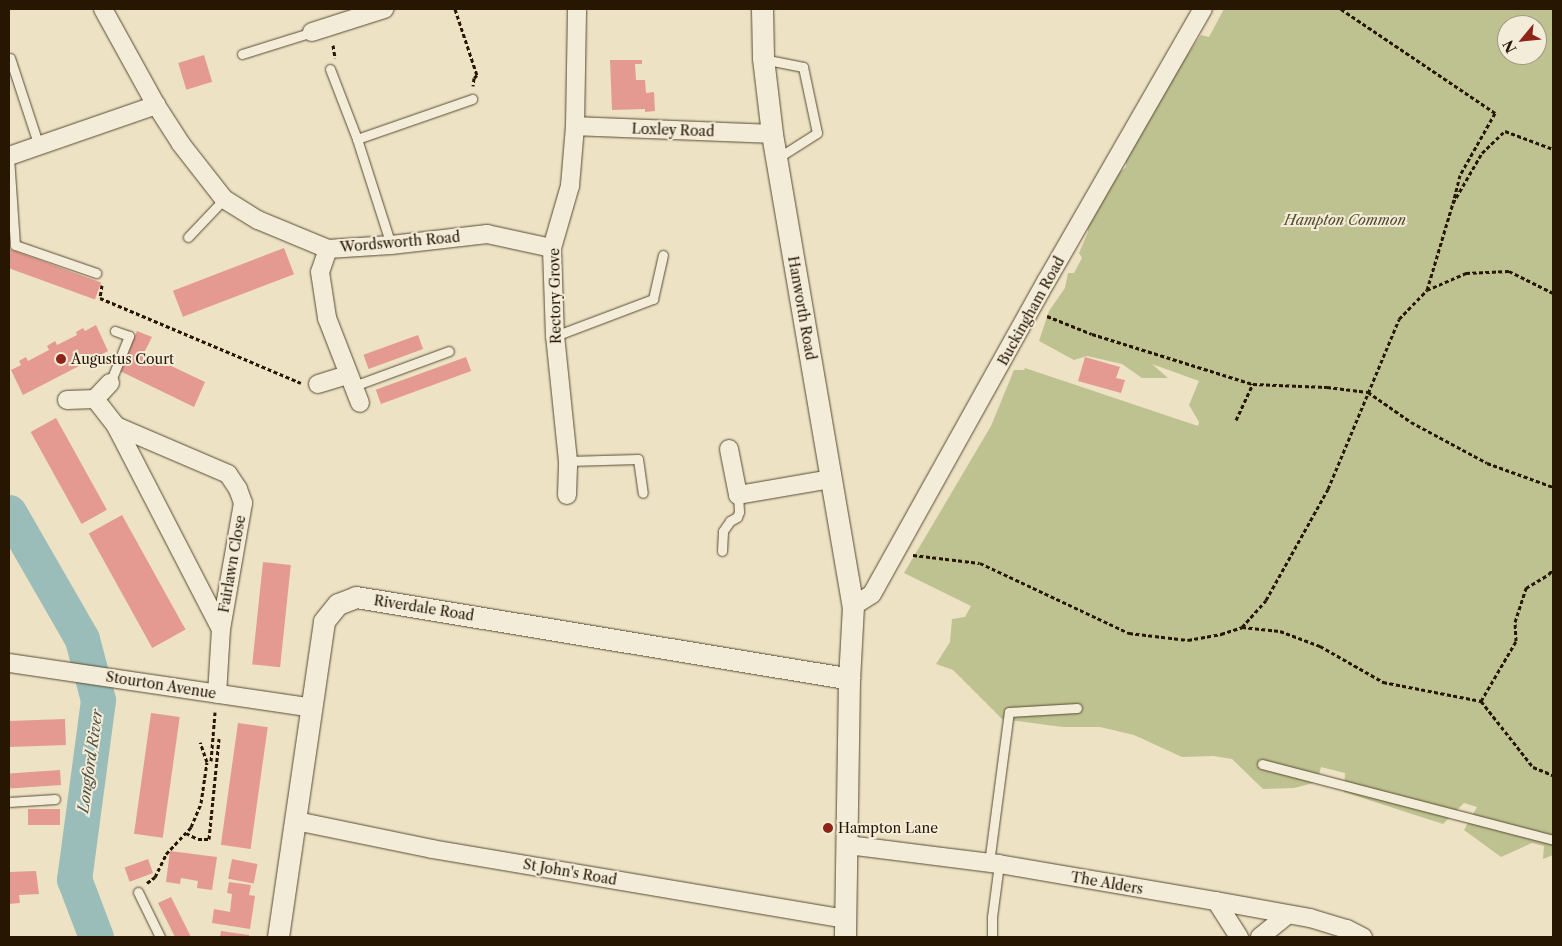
<!DOCTYPE html>
<style>
body{margin:0}
#map{position:relative;width:1562px;height:946px;overflow:hidden;background:#ede2c4;font-family:"Libre Caslon Text",serif}
div>[style]{position:absolute}
[style*='--x']{left:calc(var(--x)*1px);top:calc(var(--y)*1px);width:calc(var(--w)*1px);rotate:calc(var(--a)*1deg)}
.green>*{inset:0;background:#bec290}
.river>*{height:35px;margin:-17.5px;padding:0 17.5px;transform-origin:17.5px;border-radius:17.5px;background:#9abdba}
.building>*{inset:0;background:#e49a90;transform-origin:0 0}
.path>*{height:3px;margin-top:-1.5px;transform-origin:0;background:repeating-linear-gradient(90deg,#271702 0 4px,transparent 0 6.5px)}
.roads{filter:drop-shadow(0 0 1px #584a32) drop-shadow(0 0 1px #584a32)}
.service>*{height:9px;margin:-4.5px;padding:0 4.5px;transform-origin:4.5px;border-radius:4.5px;background:#f3ecd9}
.minor>*{height:18px;margin:-9px;padding:0 9px;transform-origin:9px;border-radius:9px;background:#f3ecd9}
.tertiary>*{height:21px;margin:-10.5px;padding:0 10.5px;transform-origin:10.5px;border-radius:10.5px;background:#f3ecd9}
.dots>*{width:14px;height:14px;translate:-50% -50%;box-sizing:border-box;border:2px solid #f3ecd9;border-radius:50%}
span{translate:-50% -50%;white-space:nowrap;text-align:center;line-height:1.15;-webkit-text-stroke:4px #f3ecd9;paint-order:stroke}
.street-label{font-size:14px;color:#271702}
.park-label{font-size:14px;color:#544a2d;font-style:italic}
.poi-label{font-size:14px;color:#271702}
.left{translate:0 -50%;text-align:left}
.water-label{font-size:15px;color:#4f5142;font-style:italic}
.frame{position:absolute;inset:0;border:10px solid #271702;pointer-events:none}
.north{position:absolute;left:1497px;top:15px;width:50px;height:50px;box-sizing:border-box;background:#f3ecd9;border:1px solid #a19783;border-radius:50%;rotate:242deg;font-size:14px;font-weight:700;line-height:20px;text-align:center;color:#271702}
.north::after{content:'';display:block;margin:auto;width:18px;height:22px;background:#8f2418;clip-path:polygon(50% 0,100% 100%,50% 72%,0 100%)}
</style>
<div id="map">
<div class="green">
<div style="clip-path:polygon(evenodd,1224px 9px,1553px 9px,1553px 855px,1543px 859px,1544px 846px,1532px 843px,1501px 857px,1464px 830px,1477px 807px,1464px 803px,1443px 824px,1344px 792px,1345px 773px,1321px 767px,1317px 782px,1294px 788px,1263px 789px,1232px 759px,1213px 756px,1182px 757px,1134px 735px,1100px 727px,1062px 727px,1002px 719px,953px 670px,936px 664px,950px 642px,952px 619px,965px 617px,971px 606px,904px 573px,991px 426px,1014px 370px,1024px 370px,1025px 368px,1198px 426px,1199px 422px,1189px 405px,1199px 381px,1152px 364px,1168px 378px,1142px 378px,1122px 364px,1087px 356px,1074px 360px,1039px 341px,1049px 311px,1065px 288px,1068px 273px,1074px 273px,1082px 258px,1079px 253px,1088px 232px,1086px 214px,1098px 192px,1126px 167px,1126px 144px,1201px 35px,1209px 37px,1224px 9px,1507px 25px,1537px 25px,1537px 55px,1507px 55px,1507px 25px)"></div>
</div>
<div class="river">
<div style="--x:9;--y:512;--w:146;--a:60.1"></div>
<div style="--x:82;--y:639;--w:63;--a:75.3"></div>
<div style="--x:98;--y:700;--w:181;--a:97.6"></div>
<div style="--x:74;--y:879;--w:62;--a:69.2"></div>
</div>
<div class="building">
<div style="left:204px;top:55px;width:28px;height:27px;rotate:73deg"></div>
<div style="clip-path:polygon(610px 60px,642px 60px,642px 64px,635px 64px,636px 80px,645px 80px,646px 93px,654px 92px,655px 111px,645px 112px,645px 109px,612px 110px)"></div>
<div style="left:284px;top:248px;width:28px;height:119px;rotate:69deg"></div>
<div style="left:9px;top:249px;width:98px;height:18px;rotate:20deg"></div>
<div style="clip-path:polygon(96px 325px,108px 351px,23px 395px,11px 370px,21px 365px,19px 361px,26px 357px,28px 361px,49px 350px,47px 346px,55px 341px,57px 345px,77px 335px,76px 332px,83px 328px,85px 331px)"></div>
<div style="clip-path:polygon(137px 331px,152px 337px,144px 353px,205px 382px,194px 407px,120px 371px)"></div>
<div style="left:418px;top:335px;width:15px;height:58px;rotate:70deg"></div>
<div style="left:466px;top:357px;width:15px;height:96px;rotate:70deg"></div>
<div style="clip-path:polygon(1085px 357px,1120px 367px,1116px 378px,1125px 380px,1121px 393px,1078px 381px)"></div>
<div style="left:56px;top:418px;width:105px;height:29px;rotate:61deg"></div>
<div style="left:122px;top:515px;width:131px;height:38px;rotate:61deg"></div>
<div style="left:263px;top:562px;width:28px;height:103px;rotate:6deg"></div>
<div style="left:151px;top:713px;width:29px;height:122px;rotate:8deg"></div>
<div style="left:65px;top:719px;width:26px;height:56px;rotate:88deg"></div>
<div style="left:238px;top:723px;width:30px;height:123px;rotate:8deg"></div>
<div style="left:60px;top:770px;width:15px;height:51px;rotate:86deg"></div>
<div style="left:60px;top:809px;width:16px;height:32px;rotate:90deg"></div>
<div style="clip-path:polygon(170px 851px,217px 857px,212px 890px,197px 888px,198px 881px,181px 878px,180px 884px,166px 882px)"></div>
<div style="left:148px;top:859px;width:15px;height:25px;rotate:70deg"></div>
<div style="left:232px;top:859px;width:26px;height:20px;rotate:11deg"></div>
<div style="clip-path:polygon(36px 871px,39px 894px,19px 895px,20px 903px,9px 904px,9px 872px)"></div>
<div style="clip-path:polygon(229px 882px,251px 885px,249px 895px,255px 896px,250px 929px,212px 923px,214px 909px,230px 912px,232px 894px,227px 893px)"></div>
<div style="clip-path:polygon(171px 897px,191px 937px,175px 937px,158px 903px)"></div>
<div style="clip-path:polygon(221px 931px,249px 935px,249px 937px,220px 937px)"></div>
</div>
<div class="path">
<div style="--x:455;--y:9;--w:70;--a:71.6"></div>
<div style="--x:477;--y:75;--w:4;--a:135"></div>
<div style="--x:474;--y:78;--w:8;--a:97"></div>
<div style="--x:1341;--y:9;--w:186;--a:34"></div>
<div style="--x:1495;--y:113;--w:71;--a:119.4"></div>
<div style="--x:1460;--y:175;--w:29;--a:104"></div>
<div style="--x:333;--y:45;--w:13;--a:81"></div>
<div style="--x:102;--y:285;--w:13;--a:99"></div>
<div style="--x:100;--y:298;--w:218;--a:22.9"></div>
<div style="--x:1427;--y:290;--w:91;--a:-73.4"></div>
<div style="--x:1453;--y:203;--w:58;--a:-59.9"></div>
<div style="--x:1482;--y:153;--w:32;--a:-44"></div>
<div style="--x:1505;--y:131;--w:51;--a:20.6"></div>
<div style="--x:1047;--y:316;--w:48;--a:21.8"></div>
<div style="--x:1092;--y:334;--w:169;--a:17.3"></div>
<div style="--x:1253;--y:384;--w:74;--a:2.3"></div>
<div style="--x:1327;--y:387;--w:41;--a:7"></div>
<div style="--x:1368;--y:392;--w:52;--a:34.9"></div>
<div style="--x:1411;--y:422;--w:86;--a:28.3"></div>
<div style="--x:1487;--y:463;--w:70;--a:20"></div>
<div style="--x:1236;--y:420;--w:40;--a:-65"></div>
<div style="--x:913;--y:555;--w:67;--a:6.8"></div>
<div style="--x:980;--y:563;--w:165;--a:25.2"></div>
<div style="--x:1129;--y:633;--w:59;--a:6.8"></div>
<div style="--x:1188;--y:640;--w:34;--a:-10"></div>
<div style="--x:1221;--y:634;--w:22;--a:-18"></div>
<div style="--x:1242;--y:627;--w:38;--a:6"></div>
<div style="--x:1280;--y:631;--w:43;--a:20.6"></div>
<div style="--x:1320;--y:646;--w:73;--a:29.7"></div>
<div style="--x:1383;--y:682;--w:100;--a:11"></div>
<div style="--x:1481;--y:701;--w:84;--a:51.8"></div>
<div style="--x:1533;--y:767;--w:22;--a:22"></div>
<div style="--x:1242;--y:627;--w:36;--a:-48"></div>
<div style="--x:1266;--y:600;--w:127;--a:-60.8"></div>
<div style="--x:1328;--y:489;--w:184;--a:-67.3"></div>
<div style="--x:1399;--y:319;--w:40;--a:-46"></div>
<div style="--x:1427;--y:290;--w:43;--a:-23.6"></div>
<div style="--x:1466;--y:273;--w:43;--a:-2.7"></div>
<div style="--x:1509;--y:271;--w:49;--a:26.6"></div>
<div style="--x:1481;--y:701;--w:69;--a:-59.7"></div>
<div style="--x:1516;--y:641;--w:19;--a:-93"></div>
<div style="--x:1515;--y:622;--w:36;--a:-72"></div>
<div style="--x:1526;--y:588;--w:27;--a:-31"></div>
<div style="--x:1549;--y:574;--w:6;--a:-51"></div>
<div style="--x:211;--y:761;--w:49;--a:-85.3"></div>
<div style="--x:186;--y:833;--w:13;--a:27"></div>
<div style="--x:198;--y:839;--w:11;--a:0"></div>
<div style="--x:209;--y:839;--w:101;--a:-84.3"></div>
<div style="--x:147;--y:883;--w:10;--a:-37"></div>
<div style="--x:155;--y:877;--w:25;--a:-64"></div>
<div style="--x:166;--y:854;--w:37;--a:-47"></div>
<div style="--x:191;--y:827;--w:26;--a:-67"></div>
<div style="--x:201;--y:803;--w:41;--a:-81.7"></div>
<div style="--x:207;--y:762;--w:21;--a:-109"></div>
</div>
<div class="roads">
<div class="service">
<div style="--x:242;--y:54;--w:73;--a:-17.4"></div>
<div style="--x:10;--y:58;--w:93;--a:71.8"></div>
<div style="--x:763;--y:59;--w:41;--a:11.3"></div>
<div style="--x:803;--y:67;--w:67;--a:78"></div>
<div style="--x:817;--y:133;--w:49;--a:147.6"></div>
<div style="--x:330;--y:69;--w:75;--a:68.9"></div>
<div style="--x:357;--y:139;--w:111;--a:72.2"></div>
<div style="--x:357;--y:139;--w:122;--a:-19.2"></div>
<div style="--x:9;--y:157;--w:88;--a:86.1"></div>
<div style="--x:15;--y:245;--w:86;--a:19.1"></div>
<div style="--x:188;--y:237;--w:52;--a:-46.5"></div>
<div style="--x:555;--y:336;--w:105;--a:-20.7"></div>
<div style="--x:653;--y:299;--w:45;--a:-77.2"></div>
<div style="--x:110;--y:383;--w:51;--a:-68"></div>
<div style="--x:129;--y:336;--w:15;--a:-160"></div>
<div style="--x:354;--y:386;--w:101;--a:-20.2"></div>
<div style="--x:568;--y:461;--w:70;--a:-1.6"></div>
<div style="--x:638;--y:459;--w:34;--a:82"></div>
<div style="--x:722;--y:551;--w:20;--a:-87"></div>
<div style="--x:723;--y:531;--w:12;--a:-55"></div>
<div style="--x:730;--y:521;--w:8;--a:-30"></div>
<div style="--x:737;--y:517;--w:5;--a:-68"></div>
<div style="--x:739;--y:512;--w:17;--a:-93"></div>
<div style="--x:1262;--y:764;--w:301;--a:14.6"></div>
<div style="--x:9;--y:802;--w:46;--a:-3.7"></div>
<div style="--x:989;--y:863;--w:152;--a:-82.5"></div>
<div style="--x:1009;--y:712;--w:68;--a:-3.4"></div>
<div style="--x:138;--y:892;--w:50;--a:63.9"></div>
<div style="--x:992;--y:937;--w:20;--a:-90"></div>
<div style="--x:992;--y:917;--w:53;--a:-82.5"></div>
</div>
<div class="minor">
<div style="--x:103;--y:9;--w:110;--a:61.1"></div>
<div style="--x:156;--y:105;--w:46;--a:57.3"></div>
<div style="--x:181;--y:144;--w:70;--a:52"></div>
<div style="--x:224;--y:199;--w:40;--a:32"></div>
<div style="--x:258;--y:220;--w:76;--a:22.5"></div>
<div style="--x:328;--y:249;--w:63;--a:-3.6"></div>
<div style="--x:391;--y:245;--w:97;--a:-6.5"></div>
<div style="--x:487;--y:234;--w:66;--a:12.2"></div>
<div style="--x:312;--y:32;--w:76;--a:-17.7"></div>
<div style="--x:575;--y:126;--w:197;--a:2.3"></div>
<div style="--x:9;--y:156;--w:156;--a:-19.1"></div>
<div style="--x:328;--y:249;--w:24;--a:109"></div>
<div style="--x:320;--y:272;--w:47;--a:81.3"></div>
<div style="--x:327;--y:318;--w:91;--a:68.8"></div>
<div style="--x:318;--y:384;--w:31;--a:-17"></div>
<div style="--x:95;--y:399;--w:22;--a:-47"></div>
<div style="--x:67;--y:400;--w:28;--a:-2"></div>
<div style="--x:95;--y:399;--w:34;--a:52"></div>
<div style="--x:116;--y:426;--w:122;--a:23.2"></div>
<div style="--x:228;--y:474;--w:18;--a:56"></div>
<div style="--x:238;--y:489;--w:15;--a:70"></div>
<div style="--x:243;--y:503;--w:128;--a:99.9"></div>
<div style="--x:116;--y:426;--w:229;--a:62.7"></div>
<div style="--x:221;--y:629;--w:65;--a:93.5"></div>
<div style="--x:729;--y:449;--w:47;--a:78.9"></div>
<div style="--x:738;--y:495;--w:95;--a:-9.7"></div>
<div style="--x:567;--y:495;--w:34;--a:-88"></div>
<div style="--x:568;--y:461;--w:126;--a:-95.9"></div>
<div style="--x:555;--y:336;--w:88;--a:-92"></div>
<div style="--x:552;--y:248;--w:65;--a:-73.8"></div>
<div style="--x:570;--y:186;--w:60;--a:-85.2"></div>
<div style="--x:575;--y:126;--w:117;--a:-89"></div>
<div style="--x:853;--y:606;--w:22;--a:-32"></div>
<div style="--x:872;--y:594;--w:359;--a:-60.9"></div>
<div style="--x:1047;--y:280;--w:313;--a:-60.1"></div>
<div style="--x:9;--y:663;--w:306;--a:8.4"></div>
<div style="--x:296;--y:821;--w:139;--a:11.6"></div>
<div style="--x:432;--y:849;--w:419;--a:9.6"></div>
<div style="--x:848;--y:845;--w:152;--a:7.2"></div>
<div style="--x:999;--y:864;--w:220;--a:9.7"></div>
<div style="--x:1216;--y:901;--w:96;--a:10.3"></div>
<div style="--x:1310;--y:918;--w:39;--a:17"></div>
<div style="--x:1347;--y:929;--w:18;--a:27"></div>
<div style="--x:1216;--y:901;--w:43;--a:57.4"></div>
<div style="--x:1260;--y:937;--w:35;--a:-39"></div>
</div>
<div class="tertiary">
<div style="--x:762;--y:9;--w:49;--a:88.8"></div>
<div style="--x:763;--y:58;--w:77;--a:83.2"></div>
<div style="--x:772;--y:134;--w:479;--a:80.3"></div>
<div style="--x:853;--y:606;--w:73;--a:93.1"></div>
<div style="--x:849;--y:679;--w:258;--a:90.9"></div>
<div style="--x:278;--y:937;--w:319;--a:-81.7"></div>
<div style="--x:324;--y:621;--w:22;--a:-51"></div>
<div style="--x:338;--y:604;--w:19;--a:-21"></div>
<div style="--x:356;--y:597;--w:500;--a:9.4"></div>
</div>
</div>
<div class="dots">
<div style="left:61px;top:359px;background:#8f2418"></div>
<div style="left:828px;top:828px;background:#8f2418"></div>
</div>
<div class="street-label">
<span style="left:673px;top:130px;rotate:2deg">Loxley Road</span>
<span style="left:400px;top:242px;rotate:-5deg">Wordsworth Road</span>
<span style="left:555px;top:296px;rotate:-91deg">Rectory Grove</span>
<span style="left:802px;top:308px;rotate:80deg">Hanworth Road</span>
<span style="left:1031px;top:311px;rotate:-61deg">Buckingham Road</span>
<span style="left:232px;top:564px;rotate:-80deg">Fairlawn Close</span>
<span style="left:424px;top:608px;rotate:9deg">Riverdale Road</span>
<span style="left:161px;top:685px;rotate:9deg">Stourton Avenue</span>
<span style="left:570px;top:872px;rotate:10deg">St John's Road</span>
<span style="left:1107px;top:883px;rotate:10deg">The Alders</span>
</div>
<div class="park-label">
<span style="left:1345px;top:220px">Hampton Common</span>
</div>
<div class="poi-label">
<span class="left" style="left:71px;top:359px">Augustus Court</span>
<span class="left" style="left:838px;top:828px">Hampton Lane</span>
</div>
<div class="water-label">
<span style="left:90px;top:761px;rotate:-82deg">Longford River</span>
</div>
<div class="frame"></div>
<div class="north">N</div>
</div>
